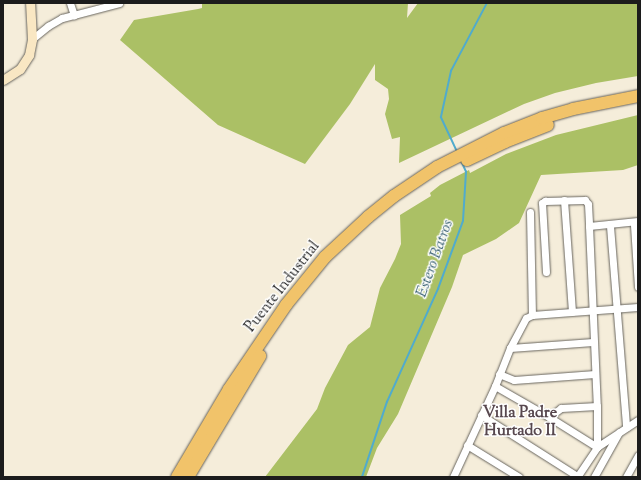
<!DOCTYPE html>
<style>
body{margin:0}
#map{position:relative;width:641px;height:480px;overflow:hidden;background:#f5edda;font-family:"Sorts Mill Goudy",serif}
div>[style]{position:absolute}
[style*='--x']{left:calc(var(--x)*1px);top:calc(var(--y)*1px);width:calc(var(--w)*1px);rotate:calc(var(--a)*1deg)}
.green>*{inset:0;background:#abc065}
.stream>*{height:1.5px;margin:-0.75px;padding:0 0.75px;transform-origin:0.75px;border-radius:0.75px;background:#50abcd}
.roads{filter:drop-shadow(0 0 1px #68655e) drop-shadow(0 0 1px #68655e)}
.street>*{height:7px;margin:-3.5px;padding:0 3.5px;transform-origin:3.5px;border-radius:3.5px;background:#fff}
.secondary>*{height:9px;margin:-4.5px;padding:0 4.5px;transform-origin:4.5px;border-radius:4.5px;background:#f9e7c3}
.highway>*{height:12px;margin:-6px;padding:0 6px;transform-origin:6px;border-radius:6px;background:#f1c36a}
span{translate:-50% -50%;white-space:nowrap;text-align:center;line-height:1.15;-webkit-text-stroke:3px #fff;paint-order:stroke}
.street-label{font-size:15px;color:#1c1c1c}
.water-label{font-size:16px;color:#335c6c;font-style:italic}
.neighbourhood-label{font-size:16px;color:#57474e;font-weight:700}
.frame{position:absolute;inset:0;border:4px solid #1c1c1c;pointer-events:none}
</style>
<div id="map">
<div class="green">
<div style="clip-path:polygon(202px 3px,408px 3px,407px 18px,418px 3px,638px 3px,638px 76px,596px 83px,555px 93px,524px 104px,399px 163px,400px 137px,392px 139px,385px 114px,389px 99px,388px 89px,375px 80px,375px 64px,350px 104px,305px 164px,218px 125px,120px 40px,134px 20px,198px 9px,202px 8px)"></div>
<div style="clip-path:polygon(638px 115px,638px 165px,623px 170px,541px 175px,519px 223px,496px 239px,463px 255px,452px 287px,398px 414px,377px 448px,366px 477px,265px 477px,317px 409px,325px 388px,348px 345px,370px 327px,380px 288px,395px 259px,401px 244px,400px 215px,431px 196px,430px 193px,440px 185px,469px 170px,470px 173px,506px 154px,556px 135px)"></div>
</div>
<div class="stream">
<div style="--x:457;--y:152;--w:38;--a:-115"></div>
<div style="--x:441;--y:117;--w:47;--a:-77.7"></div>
<div style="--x:451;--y:71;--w:77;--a:-62.1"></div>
<div style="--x:362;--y:477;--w:79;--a:-71.6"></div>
<div style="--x:387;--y:402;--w:124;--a:-65.7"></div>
<div style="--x:438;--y:289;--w:72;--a:-69.8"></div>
<div style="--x:463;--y:221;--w:49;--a:-86.5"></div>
<div style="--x:466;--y:172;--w:12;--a:-114"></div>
</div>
<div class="roads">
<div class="street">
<div style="--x:70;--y:3;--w:13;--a:72"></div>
<div style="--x:32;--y:39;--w:21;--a:-39"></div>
<div style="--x:48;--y:26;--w:16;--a:-30"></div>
<div style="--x:62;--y:18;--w:59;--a:-14.7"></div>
<div style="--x:564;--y:200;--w:112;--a:85.9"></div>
<div style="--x:530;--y:212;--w:103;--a:88.9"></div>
<div style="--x:634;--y:225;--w:62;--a:86.3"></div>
<div style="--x:589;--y:226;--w:49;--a:-5.8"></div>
<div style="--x:610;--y:226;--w:202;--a:85.4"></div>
<div style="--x:546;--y:272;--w:69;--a:-93.3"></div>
<div style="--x:542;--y:203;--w:4;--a:-34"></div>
<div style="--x:545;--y:201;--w:40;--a:-1.4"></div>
<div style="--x:585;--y:200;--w:5;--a:53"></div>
<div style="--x:588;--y:204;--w:22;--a:87"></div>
<div style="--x:589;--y:226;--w:180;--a:87.5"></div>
<div style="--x:597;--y:406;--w:41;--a:90"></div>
<div style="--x:510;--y:348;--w:83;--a:-4.1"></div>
<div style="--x:499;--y:374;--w:16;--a:22"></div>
<div style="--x:514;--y:380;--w:81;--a:-4.2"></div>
<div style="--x:495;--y:386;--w:62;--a:29.9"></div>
<div style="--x:549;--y:417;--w:57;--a:32"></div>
<div style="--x:481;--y:415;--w:114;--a:32.4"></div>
<div style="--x:549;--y:417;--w:15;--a:-37"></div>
<div style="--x:561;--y:408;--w:36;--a:-3"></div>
<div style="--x:467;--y:445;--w:61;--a:31.6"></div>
<div style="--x:453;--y:477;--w:100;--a:-65.2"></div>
<div style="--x:495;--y:386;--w:41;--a:-68.5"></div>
<div style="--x:510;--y:348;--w:34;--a:-62"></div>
<div style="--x:526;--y:318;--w:7;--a:-27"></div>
<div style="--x:532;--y:315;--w:106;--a:-4.3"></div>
<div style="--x:577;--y:477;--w:36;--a:-56"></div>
<div style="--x:597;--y:447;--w:49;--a:-33.4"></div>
<div style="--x:594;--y:477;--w:51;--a:-60.9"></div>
<div style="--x:626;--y:477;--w:25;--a:-61"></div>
</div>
<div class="secondary">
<div style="--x:3;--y:80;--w:20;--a:-33"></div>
<div style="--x:20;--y:69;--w:17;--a:-57"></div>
<div style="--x:29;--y:55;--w:16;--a:-79"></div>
<div style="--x:32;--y:39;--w:36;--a:-93"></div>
</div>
<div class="highway">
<div style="--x:467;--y:160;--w:42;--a:-25.3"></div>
<div style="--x:505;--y:142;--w:46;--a:-21.6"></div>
<div style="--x:177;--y:477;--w:102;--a:-59.4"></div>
<div style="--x:229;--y:389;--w:102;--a:-55.8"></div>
<div style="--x:286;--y:305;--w:62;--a:-50.9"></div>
<div style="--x:325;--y:257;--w:59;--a:-42.9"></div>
<div style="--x:368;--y:217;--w:33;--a:-39"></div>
<div style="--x:394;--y:196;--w:52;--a:-34"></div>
<div style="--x:437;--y:167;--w:75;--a:-26.9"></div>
<div style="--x:504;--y:133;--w:41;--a:-21.5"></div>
<div style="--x:542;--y:118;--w:32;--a:-16"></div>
<div style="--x:573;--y:109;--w:66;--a:-11.3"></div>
<div style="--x:188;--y:477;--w:141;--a:-59.2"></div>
</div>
</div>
<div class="street-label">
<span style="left:283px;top:287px;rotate:-52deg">Puente Industrial</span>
</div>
<div class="water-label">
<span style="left:436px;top:259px;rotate:-70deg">Estero Batros</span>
</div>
<div class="neighbourhood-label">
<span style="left:520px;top:423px">Villa Padre<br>Hurtado II</span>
</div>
<div class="frame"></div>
</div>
